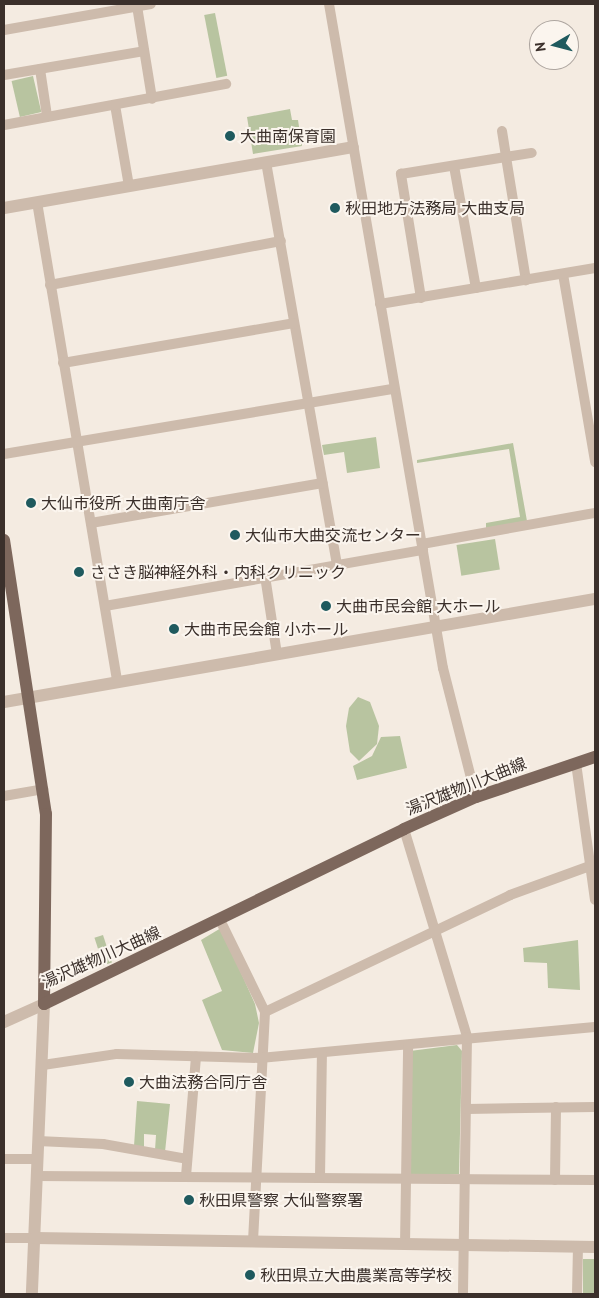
<!DOCTYPE html>
<meta charset="utf-8">
<style>
body{margin:0}
#map{position:relative;width:599px;height:1298px;overflow:hidden;background:#f4ebe1;font-family:"PT Sans","Noto Sans JP",sans-serif}
div>[style]{position:absolute}
[style*='--x']{left:calc(var(--x)*1px);top:calc(var(--y)*1px);width:calc(var(--w)*1px);rotate:calc(var(--a)*1deg)}
.green>*{inset:0;background:#b8c4a0;transform-origin:0 0}
.minor>*{height:10px;margin:-5px;padding:0 5px;transform-origin:5px;border-radius:5px;background:#cdbbac}
.tertiary>*{height:12px;margin:-6px;padding:0 6px;transform-origin:6px;border-radius:6px;background:#cdbbac}
.primary>*{height:12px;margin:-6px;padding:0 6px;transform-origin:6px;border-radius:6px;background:#7d675c}
.dots>*{width:14px;height:14px;translate:-50% -50%;box-sizing:border-box;border:2px solid #fbf5ee;border-radius:50%}
span{translate:-50% -50%;white-space:nowrap;text-align:center;line-height:1.15;-webkit-text-stroke:4px #fbf5ee;paint-order:stroke}
.poi-label{font-size:16px;color:#3b302b}
.left{translate:0 -50%;text-align:left}
.street-label{font-size:16px;color:#3b302b}
.frame{position:absolute;inset:0;border:5px solid #3b302b;pointer-events:none}
.north{position:absolute;left:529px;top:20px;width:50px;height:50px;box-sizing:border-box;background:#fbf5ee;border:1px solid #aea6a0;border-radius:50%;rotate:262deg;font-size:14px;font-weight:700;line-height:20px;text-align:center;color:#3b302b}
.north::after{content:'';display:block;margin:auto;width:18px;height:22px;background:#1f5a5e;clip-path:polygon(50% 0,100% 100%,50% 72%,0 100%)}
</style>
<div id="map">
<div class="green">
<div style="left:215px;top:13px;width:64px;height:11px;rotate:79deg"></div>
<div style="left:33px;top:76px;width:37px;height:22px;rotate:77deg"></div>
<div style="clip-path:polygon(290px 109px,292px 120px,298px 120px,302px 146px,253px 154px,247px 117px)"></div>
<div style="clip-path:polygon(376px 437px,380px 468px,347px 473px,344px 452px,324px 455px,322px 445px)"></div>
<div style="clip-path:polygon(513px 443px,527px 521px,486px 528px,486px 523px,520px 517px,509px 449px,417px 463px,417px 460px)"></div>
<div style="left:495px;top:539px;width:31px;height:39px;rotate:81deg"></div>
<div style="clip-path:polygon(358px 697px,370px 702px,379px 726px,377px 744px,359px 761px,350px 752px,346px 726px,349px 708px)"></div>
<div style="clip-path:polygon(400px 736px,407px 768px,357px 780px,353px 766px,372px 756px,381px 737px)"></div>
<div style="clip-path:polygon(221px 928px,255px 1004px,259px 1023px,253px 1053px,222px 1050px,202px 1000px,222px 991px,201px 940px)"></div>
<div style="left:103px;top:935px;width:29px;height:9px;rotate:72deg"></div>
<div style="clip-path:polygon(578px 940px,580px 990px,548px 988px,547px 963px,524px 962px,523px 948px)"></div>
<div style="clip-path:polygon(457px 1045px,462px 1051px,459px 1174px,409px 1174px,410px 1051px)"></div>
<div style="clip-path:polygon(137px 1101px,170px 1104px,165px 1152px,155px 1150px,156px 1135px,144px 1134px,144px 1147px,134px 1146px)"></div>
<div style="left:583px;top:1259px;width:12px;height:35px"></div>
</div>
<div class="minor">
<div style="--x:329;--y:4;--w:674;--a:80.26"></div>
<div style="--x:443;--y:668;--w:133;--a:75.7"></div>
<div style="--x:137;--y:6;--w:94;--a:80.8"></div>
<div style="--x:4;--y:30;--w:149;--a:-10"></div>
<div style="--x:40;--y:69;--w:48;--a:81.5"></div>
<div style="--x:4;--y:75;--w:142;--a:-9.7"></div>
<div style="--x:115;--y:105;--w:82;--a:80.2"></div>
<div style="--x:4;--y:125;--w:226;--a:-10.5"></div>
<div style="--x:502;--y:131;--w:26;--a:81"></div>
<div style="--x:506;--y:157;--w:26;--a:-9"></div>
<div style="--x:266;--y:162;--w:408;--a:80"></div>
<div style="--x:454;--y:166;--w:124;--a:79.8"></div>
<div style="--x:37;--y:202;--w:486;--a:80.5"></div>
<div style="--x:563;--y:274;--w:191;--a:80.3"></div>
<div style="--x:50;--y:285;--w:235;--a:-10.8"></div>
<div style="--x:421;--y:298;--w:126;--a:-99.2"></div>
<div style="--x:401;--y:174;--w:106;--a:-9.2"></div>
<div style="--x:506;--y:157;--w:125;--a:80.8"></div>
<div style="--x:380;--y:304;--w:218;--a:-9.5"></div>
<div style="--x:63;--y:363;--w:234;--a:-9.8"></div>
<div style="--x:4;--y:454;--w:395;--a:-9.5"></div>
<div style="--x:91;--y:523;--w:235;--a:-9.8"></div>
<div style="--x:422;--y:544;--w:176;--a:-10.2"></div>
<div style="--x:265;--y:576;--w:79;--a:81.3"></div>
<div style="--x:105;--y:606;--w:323;--a:-10"></div>
<div style="--x:576;--y:763;--w:138;--a:82.1"></div>
<div style="--x:4;--y:796;--w:40;--a:-10"></div>
<div style="--x:404;--y:829;--w:217;--a:73.1"></div>
<div style="--x:467;--y:1037;--w:257;--a:90.9"></div>
<div style="--x:220;--y:920;--w:102;--a:63.9"></div>
<div style="--x:265;--y:1012;--w:228;--a:93"></div>
<div style="--x:265;--y:1012;--w:272;--a:-25.5"></div>
<div style="--x:510;--y:895;--w:90;--a:-20"></div>
<div style="--x:43;--y:1065;--w:75;--a:-8.5"></div>
<div style="--x:117;--y:1054;--w:143;--a:1.6"></div>
<div style="--x:260;--y:1058;--w:336;--a:-5.3"></div>
<div style="--x:467;--y:1109;--w:128;--a:-0.9"></div>
<div style="--x:38;--y:1141;--w:65;--a:2.6"></div>
<div style="--x:103;--y:1144;--w:85;--a:10.1"></div>
<div style="--x:4;--y:1159;--w:33;--a:0"></div>
<div style="--x:36;--y:1176;--w:559;--a:0.41"></div>
<div style="--x:186;--y:1176;--w:120;--a:-85.2"></div>
<div style="--x:320;--y:1177;--w:124;--a:-89.1"></div>
<div style="--x:555;--y:1180;--w:73;--a:-89.2"></div>
<div style="--x:4;--y:1238;--w:31;--a:0"></div>
<div style="--x:405;--y:1245;--w:200;--a:-89.1"></div>
<div style="--x:577;--y:1294;--w:47;--a:-88.8"></div>
</div>
<div class="tertiary">
<div style="--x:4;--y:208;--w:354;--a:-9.9"></div>
<div style="--x:4;--y:702;--w:600;--a:-9.89"></div>
<div style="--x:4;--y:1022;--w:44;--a:-24.2"></div>
<div style="--x:44;--y:1004;--w:290;--a:92.4"></div>
<div style="--x:35;--y:1238;--w:560;--a:0.92"></div>
</div>
<div class="primary">
<div style="--x:4;--y:540;--w:277;--a:81.3"></div>
<div style="--x:46;--y:814;--w:190;--a:90.6"></div>
<div style="--x:44;--y:1004;--w:400;--a:-25.9"></div>
<div style="--x:404;--y:829;--w:79;--a:-24"></div>
<div style="--x:476;--y:797;--w:126;--a:-18.6"></div>
</div>
<div class="dots">
<div style="left:230px;top:136px;background:#1f5a5e"></div>
<div style="left:335px;top:208px;background:#1f5a5e"></div>
<div style="left:31px;top:503px;background:#1f5a5e"></div>
<div style="left:235px;top:535px;background:#1f5a5e"></div>
<div style="left:79px;top:572px;background:#1f5a5e"></div>
<div style="left:326px;top:606px;background:#1f5a5e"></div>
<div style="left:174px;top:629px;background:#1f5a5e"></div>
<div style="left:129px;top:1082px;background:#1f5a5e"></div>
<div style="left:189px;top:1200px;background:#1f5a5e"></div>
<div style="left:250px;top:1275px;background:#1f5a5e"></div>
</div>
<div class="poi-label">
<span class="left" style="left:240px;top:136px">大曲南保育園</span>
<span class="left" style="left:345px;top:208px">秋田地方法務局 大曲支局</span>
<span class="left" style="left:41px;top:503px">大仙市役所 大曲南庁舎</span>
<span class="left" style="left:245px;top:535px">大仙市大曲交流センター</span>
<span class="left" style="left:90px;top:572px">ささき脳神経外科・内科クリニック</span>
<span class="left" style="left:336px;top:606px">大曲市民会館 大ホール</span>
<span class="left" style="left:184px;top:629px">大曲市民会館 小ホール</span>
<span class="left" style="left:139px;top:1082px">大曲法務合同庁舎</span>
<span class="left" style="left:199px;top:1200px">秋田県警察 大仙警察署</span>
<span class="left" style="left:260px;top:1275px">秋田県立大曲農業高等学校</span>
</div>
<div class="street-label">
<span style="left:466px;top:786px;rotate:-22deg">湯沢雄物川大曲線</span>
<span style="left:101px;top:957px;rotate:-24deg">湯沢雄物川大曲線</span>
</div>
<div class="frame"></div>
<div class="north">N</div>
</div>
